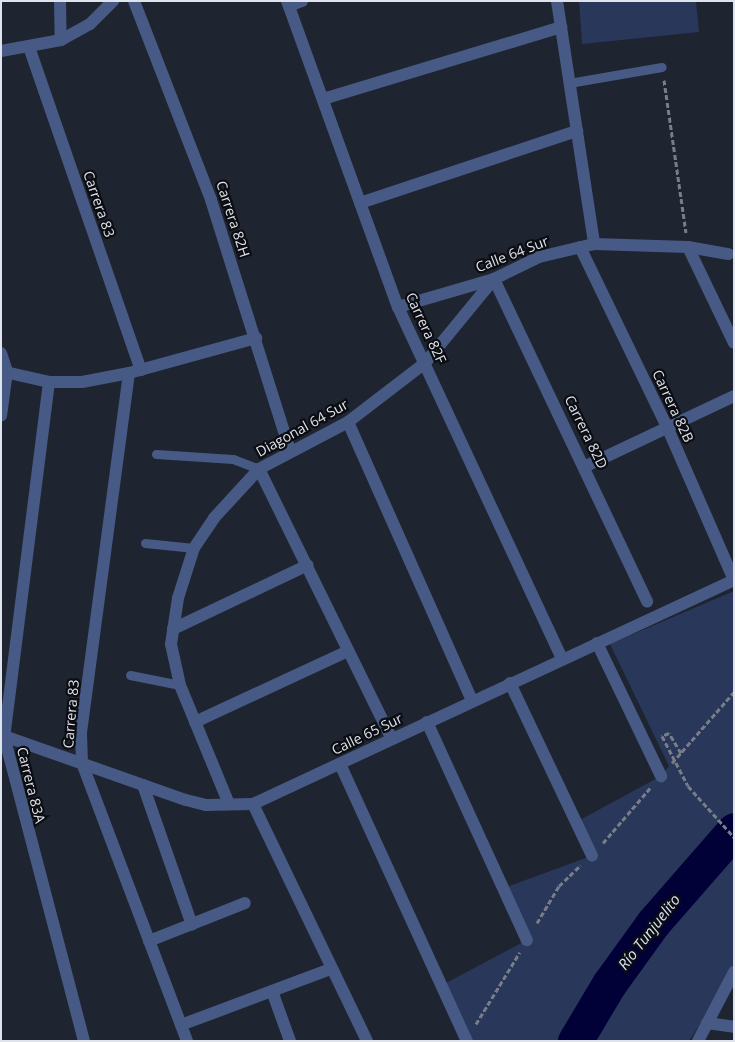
<!DOCTYPE html>
<meta charset="utf-8">
<style>
body{margin:0}
#map{position:relative;width:735px;height:1042px;overflow:hidden;background:#1e2430;font-family:"Open Sans",sans-serif}
div>[style]{position:absolute}
[style*='--x']{left:calc(var(--x)*1px);top:calc(var(--y)*1px);width:calc(var(--w)*1px);rotate:calc(var(--a)*1deg)}
.green>*{inset:0;background:#28375a}
.river>*{height:35px;margin:-17.5px;padding:0 17.5px;transform-origin:17.5px;border-radius:17.5px;background:#010137}
.path>*{height:3px;margin-top:-1.5px;transform-origin:0;background:repeating-linear-gradient(90deg,#787d87 0 5px,transparent 0 7.5px)}
.service>*{height:9px;margin:-4.5px;padding:0 4.5px;transform-origin:4.5px;border-radius:4.5px;background:#475a85}
.minor>*{height:12px;margin:-6px;padding:0 6px;transform-origin:6px;border-radius:6px;background:#475a85}
.tertiary>*{height:12px;margin:-6px;padding:0 6px;transform-origin:6px;border-radius:6px;background:#475a85}
span{translate:-50% -50%;white-space:nowrap;text-align:center;line-height:1.15;-webkit-text-stroke:4.5px #0b0d12;paint-order:stroke}
.street-label{font-size:14px;color:#dfe3eb}
.water-label{font-size:15px;color:#d9e2f5;font-style:italic}
.frame{position:absolute;inset:0;border:2px solid #dfe3eb;pointer-events:none}
</style>
<div id="map">
<div class="green">
<div style="clip-path:polygon(579px 1px,696px 1px,699px 32px,582px 44px)"></div>
<div style="clip-path:polygon(734px 591px,734px 973px,689px 1041px,465px 1041px,444px 984px,527px 940px,504px 888px,591px 856px,576px 822px,661px 776px,669px 766px,610px 644px)"></div>
</div>
<div class="river">
<div style="--x:575;--y:1041;--w:66;--a:-59.2"></div>
<div style="--x:609;--y:984;--w:75;--a:-54.2"></div>
<div style="--x:653;--y:923;--w:123;--a:-48.9"></div>
</div>
<div class="path">
<div style="--x:664;--y:80;--w:154;--a:81.8"></div>
<div style="--x:681;--y:753;--w:23;--a:-121"></div>
<div style="--x:669;--y:733;--w:8;--a:157"></div>
<div style="--x:662;--y:736;--w:56;--a:62.5"></div>
<div style="--x:688;--y:786;--w:69;--a:48"></div>
<div style="--x:672;--y:763;--w:94;--a:-48.9"></div>
<div style="--x:603;--y:843;--w:74;--a:-49.4"></div>
<div style="--x:537;--y:923;--w:43;--a:-59.3"></div>
<div style="--x:559;--y:886;--w:30;--a:-44"></div>
<div style="--x:476;--y:1024;--w:84;--a:-58.6"></div>
</div>
<div class="service">
<div style="--x:569;--y:83;--w:94;--a:-9.8"></div>
<div style="--x:156;--y:454;--w:77;--a:3.7"></div>
<div style="--x:233;--y:459;--w:28;--a:21"></div>
<div style="--x:145;--y:543;--w:49;--a:5.8"></div>
<div style="--x:130;--y:675;--w:51;--a:11.3"></div>
</div>
<div class="minor">
<div style="--x:60;--y:1;--w:39;--a:89"></div>
<div style="--x:134;--y:1;--w:213;--a:68.8"></div>
<div style="--x:211;--y:200;--w:263;--a:72.5"></div>
<div style="--x:287;--y:1;--w:326;--a:70.1"></div>
<div style="--x:398;--y:307;--w:387;--a:65"></div>
<div style="--x:557;--y:1;--w:246;--a:81.3"></div>
<div style="--x:289;--y:6;--w:14;--a:-21"></div>
<div style="--x:29;--y:47;--w:342;--a:70.9"></div>
<div style="--x:323;--y:99;--w:249;--a:-16.8"></div>
<div style="--x:360;--y:203;--w:229;--a:-18.4"></div>
<div style="--x:688;--y:247;--w:106;--a:64.4"></div>
<div style="--x:398;--y:307;--w:100;--a:-16.3"></div>
<div style="--x:494;--y:279;--w:50;--a:-26.1"></div>
<div style="--x:539;--y:257;--w:57;--a:-13.3"></div>
<div style="--x:594;--y:244;--w:94;--a:1.8"></div>
<div style="--x:688;--y:247;--w:41;--a:9.9"></div>
<div style="--x:1;--y:353;--w:19;--a:72"></div>
<div style="--x:7;--y:371;--w:45;--a:97.6"></div>
<div style="--x:1;--y:371;--w:49;--a:12.9"></div>
<div style="--x:49;--y:382;--w:33;--a:0"></div>
<div style="--x:82;--y:382;--w:48;--a:-10.8"></div>
<div style="--x:129;--y:373;--w:132;--a:-15.4"></div>
<div style="--x:129;--y:373;--w:364;--a:97.6"></div>
<div style="--x:81;--y:734;--w:29;--a:88"></div>
<div style="--x:82;--y:763;--w:297;--a:69.3"></div>
<div style="--x:49;--y:382;--w:357;--a:97.2"></div>
<div style="--x:4;--y:736;--w:315;--a:75.3"></div>
<div style="--x:348;--y:422;--w:304;--a:66"></div>
<div style="--x:586;--y:466;--w:164;--a:-25.3"></div>
<div style="--x:259;--y:469;--w:301;--a:63.8"></div>
<div style="--x:173;--y:629;--w:149;--a:-25.4"></div>
<div style="--x:597;--y:643;--w:148;--a:64.3"></div>
<div style="--x:510;--y:683;--w:191;--a:64.6"></div>
<div style="--x:195;--y:722;--w:169;--a:-24.9"></div>
<div style="--x:427;--y:722;--w:240;--a:65.4"></div>
<div style="--x:1;--y:735;--w:196;--a:19.4"></div>
<div style="--x:186;--y:800;--w:21;--a:14"></div>
<div style="--x:206;--y:805;--w:47;--a:-1.2"></div>
<div style="--x:253;--y:804;--w:531;--a:-24.97"></div>
<div style="--x:734;--y:580;--w:165;--a:-113.6"></div>
<div style="--x:668;--y:429;--w:202;--a:-115.8"></div>
<div style="--x:340;--y:764;--w:305;--a:65.4"></div>
<div style="--x:143;--y:785;--w:148;--a:70.7"></div>
<div style="--x:229;--y:804;--w:129;--a:-112.4"></div>
<div style="--x:180;--y:685;--w:42;--a:-102.4"></div>
<div style="--x:171;--y:644;--w:47;--a:-81.3"></div>
<div style="--x:178;--y:598;--w:52;--a:-72.3"></div>
<div style="--x:194;--y:548;--w:36;--a:-56"></div>
<div style="--x:214;--y:518;--w:67;--a:-47.4"></div>
<div style="--x:259;--y:469;--w:101;--a:-27.8"></div>
<div style="--x:348;--y:422;--w:97;--a:-37.5"></div>
<div style="--x:425;--y:363;--w:109;--a:-50.6"></div>
<div style="--x:494;--y:279;--w:357;--a:64.6"></div>
<div style="--x:253;--y:804;--w:263;--a:64.3"></div>
<div style="--x:149;--y:941;--w:103;--a:-21.6"></div>
<div style="--x:272;--y:991;--w:53;--a:70.2"></div>
<div style="--x:707;--y:1023;--w:27;--a:8"></div>
<div style="--x:181;--y:1025;--w:160;--a:-20.5"></div>
<div style="--x:698;--y:1041;--w:78;--a:-62.4"></div>
</div>
<div class="tertiary">
<div style="--x:1;--y:51;--w:61;--a:-10.4"></div>
<div style="--x:61;--y:40;--w:33;--a:-29"></div>
<div style="--x:90;--y:24;--w:33;--a:-45"></div>
</div>
<div class="street-label">
<span style="left:99px;top:204px;rotate:71deg">Carrera 83</span>
<span style="left:233px;top:219px;rotate:72deg">Carrera 82H</span>
<span style="left:512px;top:254px;rotate:-21deg">Calle 64 Sur</span>
<span style="left:426px;top:328px;rotate:65deg">Carrera 82F</span>
<span style="left:673px;top:406px;rotate:65deg">Carrera 82B</span>
<span style="left:302px;top:428px;rotate:-29deg">Diagonal 64 Sur</span>
<span style="left:586px;top:432px;rotate:64deg">Carrera 82D</span>
<span style="left:71px;top:714px;rotate:-85deg">Carrera 83</span>
<span style="left:367px;top:734px;rotate:-26deg">Calle 65 Sur</span>
<span style="left:31px;top:785px;rotate:76deg">Carrera 83A</span>
</div>
<div class="water-label">
<span style="left:649px;top:932px;rotate:-52deg">Río Tunjuelito</span>
</div>
<div class="frame"></div>
</div>
